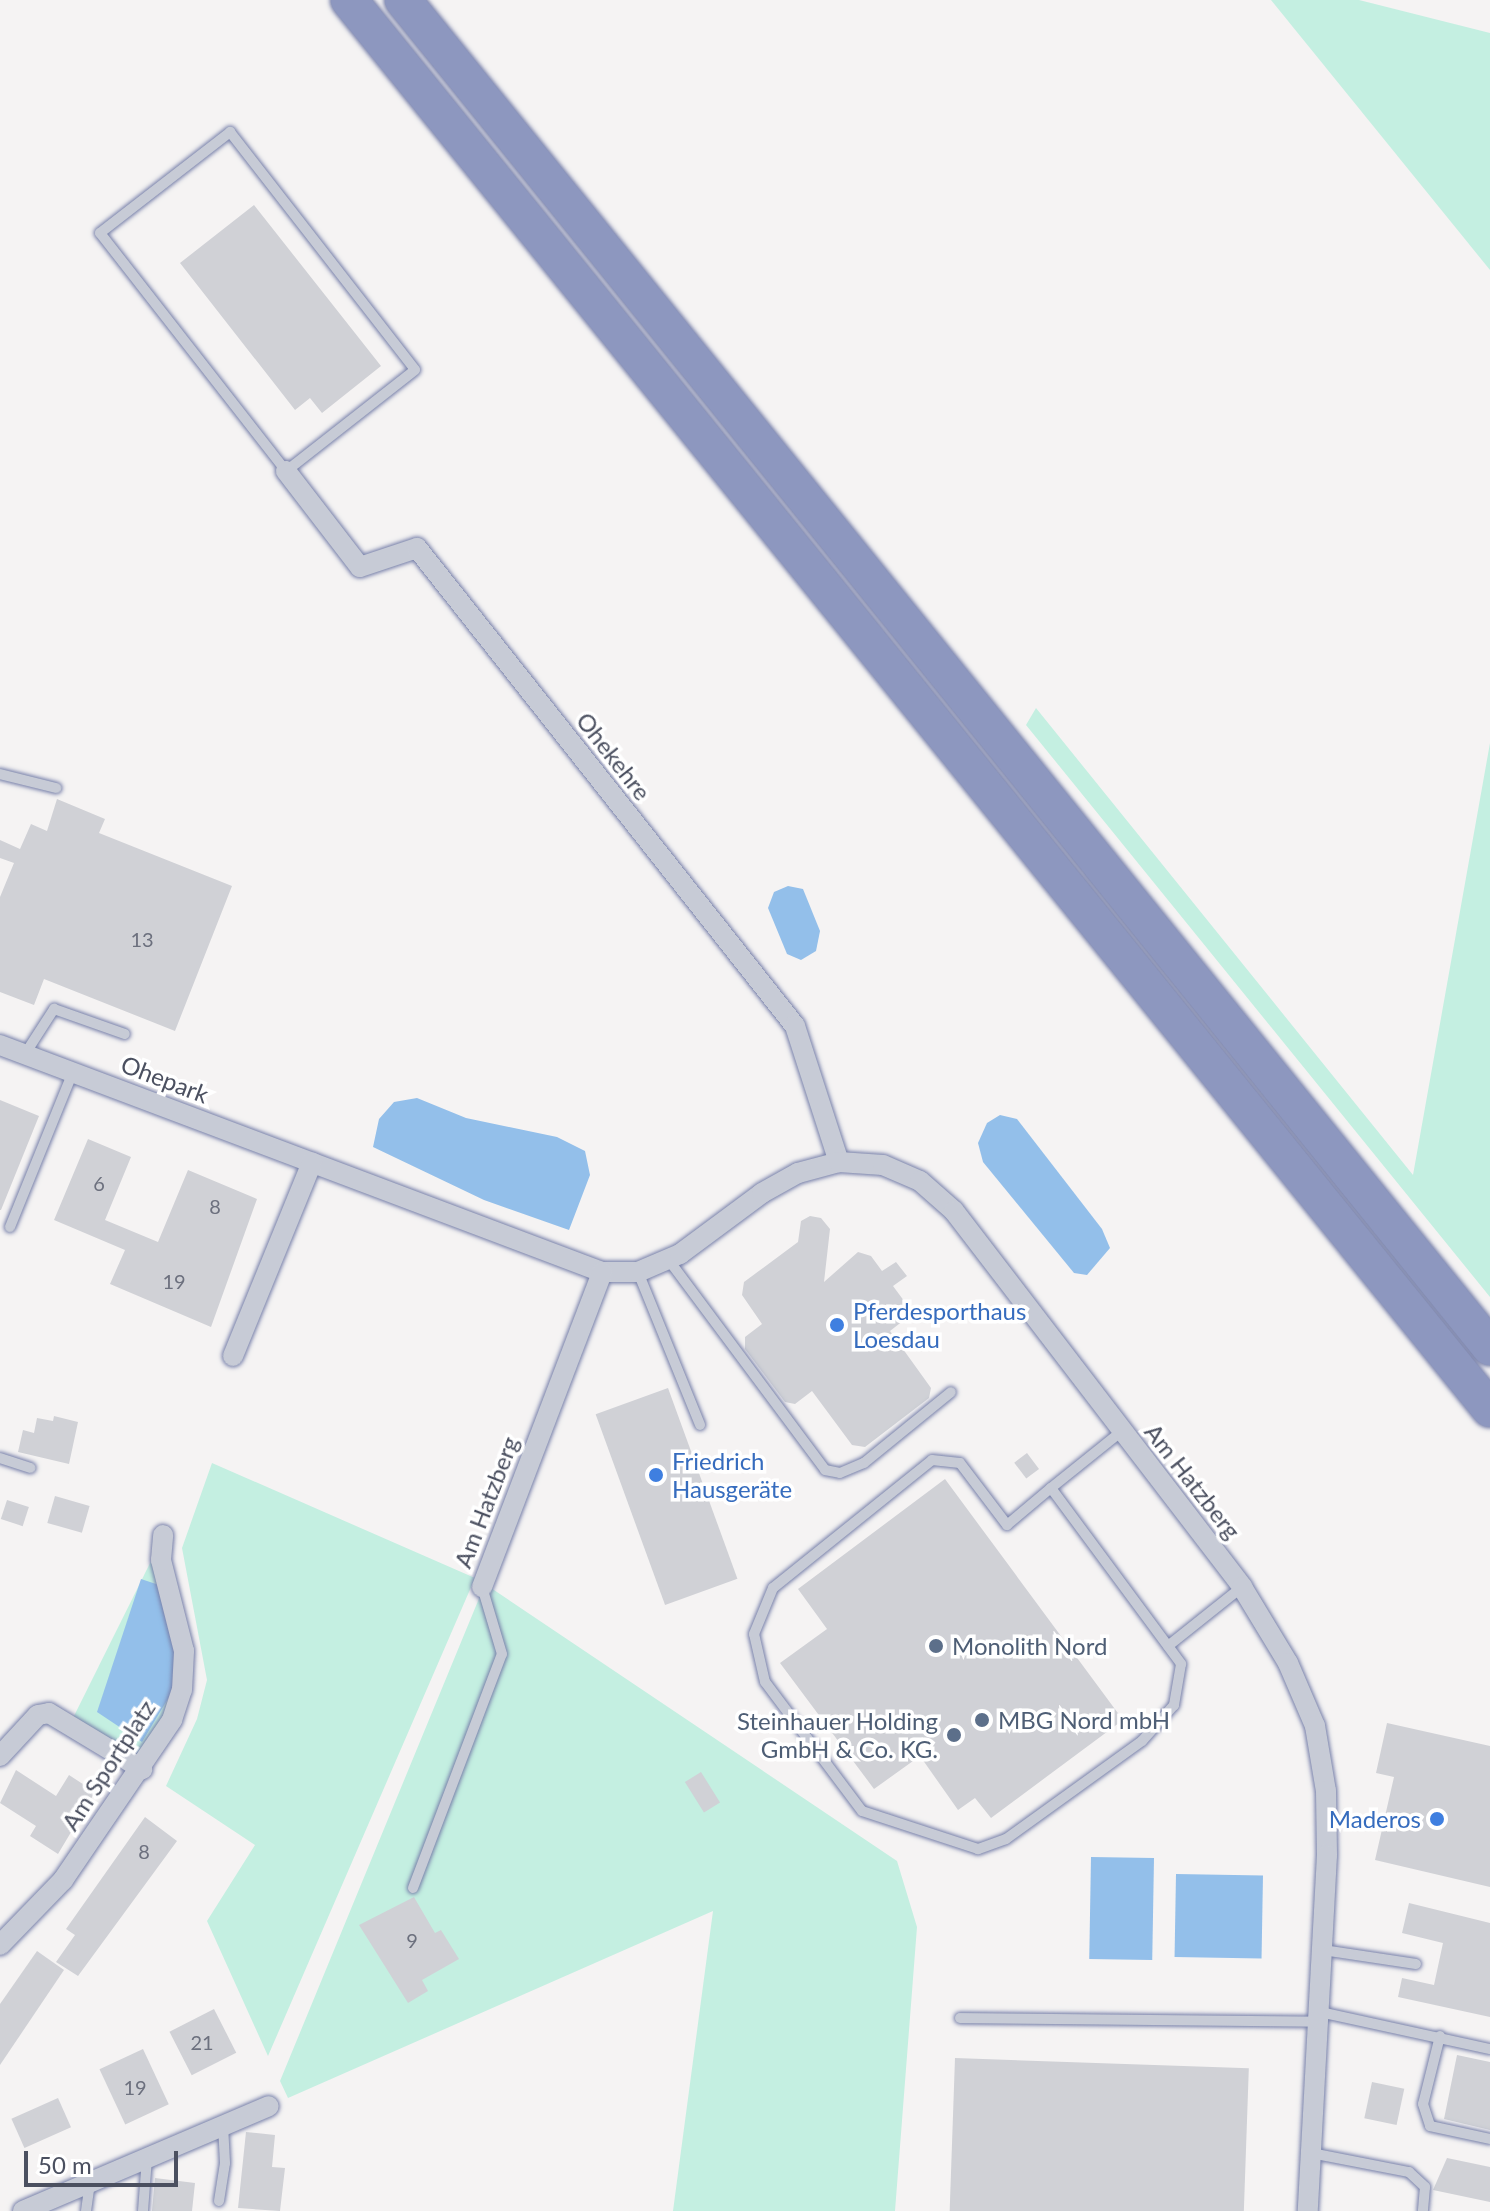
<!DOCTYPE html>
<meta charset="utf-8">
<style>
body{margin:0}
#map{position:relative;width:1490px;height:2211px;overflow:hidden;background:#f5f3f3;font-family:Lato,sans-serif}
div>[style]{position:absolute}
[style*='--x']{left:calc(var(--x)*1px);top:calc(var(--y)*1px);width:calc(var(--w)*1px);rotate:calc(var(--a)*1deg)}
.green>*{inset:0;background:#c4efe1}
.water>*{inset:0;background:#93bfea;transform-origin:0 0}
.building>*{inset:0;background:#d0d1d6;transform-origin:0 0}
.roads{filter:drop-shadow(0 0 2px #7881aa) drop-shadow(0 0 2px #7881aa)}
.service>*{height:10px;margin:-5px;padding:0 5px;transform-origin:5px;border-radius:5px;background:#c7cbd6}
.minor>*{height:20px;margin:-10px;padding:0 10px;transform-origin:10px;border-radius:10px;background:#c7cbd6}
.motorway>*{height:36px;margin:-18px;padding:0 18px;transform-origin:18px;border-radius:18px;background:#8d97bf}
.dots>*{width:22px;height:22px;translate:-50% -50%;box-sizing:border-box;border:4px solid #fff;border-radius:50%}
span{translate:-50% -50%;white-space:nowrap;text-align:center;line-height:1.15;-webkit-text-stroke:7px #fff;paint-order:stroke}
.number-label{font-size:20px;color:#6c707e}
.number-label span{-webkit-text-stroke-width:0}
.street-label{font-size:24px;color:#4b5060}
.shop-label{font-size:24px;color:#366cbe}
.left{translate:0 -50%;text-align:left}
.right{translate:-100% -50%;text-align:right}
.service-label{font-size:24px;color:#4e5e75}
.scale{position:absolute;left:24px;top:2151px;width:154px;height:36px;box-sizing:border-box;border:4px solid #4b5060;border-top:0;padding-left:10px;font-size:24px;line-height:28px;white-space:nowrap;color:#4b5060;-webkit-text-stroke:6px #fff;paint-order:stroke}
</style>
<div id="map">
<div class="green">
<div style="clip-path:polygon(1271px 0,1359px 0,1490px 33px,1490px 270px)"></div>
<div style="clip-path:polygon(1036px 708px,1413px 1175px,1490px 743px,1490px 1297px,1026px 725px)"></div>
<div style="clip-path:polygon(212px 1463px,475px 1578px,268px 2056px,207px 1921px,255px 1845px,166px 1786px,197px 1719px,207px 1680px,182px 1548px)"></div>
<div style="clip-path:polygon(161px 1541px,180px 1689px,142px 1767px,70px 1724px)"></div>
<div style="clip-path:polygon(485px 1584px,897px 1861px,917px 1927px,895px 2211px,673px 2211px,713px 1911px,288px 2098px,280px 2081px)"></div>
</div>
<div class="water">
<div style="clip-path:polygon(788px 886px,803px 889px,820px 931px,816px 951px,801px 960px,787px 954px,768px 908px,774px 892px)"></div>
<div style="clip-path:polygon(417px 1098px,466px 1118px,557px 1137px,585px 1151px,590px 1175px,569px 1230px,484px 1200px,373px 1147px,379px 1119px,394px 1102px)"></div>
<div style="clip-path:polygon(1000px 1115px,1017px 1119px,1102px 1229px,1110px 1248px,1087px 1275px,1074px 1273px,983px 1162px,978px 1143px,987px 1123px)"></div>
<div style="clip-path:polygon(141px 1579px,159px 1585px,178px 1652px,178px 1682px,142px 1742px,97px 1712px)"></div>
<div style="left:1154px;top:1858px;width:102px;height:63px;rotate:91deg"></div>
<div style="left:1176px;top:1874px;width:87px;height:83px;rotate:1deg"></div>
</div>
<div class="building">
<div style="clip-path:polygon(254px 205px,381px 366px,322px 413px,310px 398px,295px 410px,180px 263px)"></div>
<div style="clip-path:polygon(57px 799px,105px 819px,99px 833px,232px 886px,175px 1031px,44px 979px,34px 1005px,0 992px,0 897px,14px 863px,0 858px,0 840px,20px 849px,31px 824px,47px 831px)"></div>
<div style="clip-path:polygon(0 1100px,39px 1116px,1px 1210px,0 1210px)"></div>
<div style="clip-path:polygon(88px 1139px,131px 1157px,105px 1220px,158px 1242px,188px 1170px,257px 1199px,211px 1327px,110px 1284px,125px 1250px,54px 1220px)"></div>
<div style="clip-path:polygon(810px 1216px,821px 1218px,830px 1229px,824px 1282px,858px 1252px,871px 1256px,882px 1271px,896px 1262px,907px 1276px,893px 1286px,913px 1313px,890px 1331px,931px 1388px,929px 1398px,865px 1447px,852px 1445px,812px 1391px,795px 1404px,785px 1402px,745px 1349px,745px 1337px,762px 1324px,742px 1295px,744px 1282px,798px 1242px,801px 1221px)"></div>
<div style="left:668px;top:1388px;width:203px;height:77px;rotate:70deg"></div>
<div style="clip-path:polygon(54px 1416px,78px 1422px,69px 1464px,18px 1452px,23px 1430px,34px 1433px,37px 1418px,53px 1421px)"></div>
<div style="left:1027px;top:1453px;width:20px;height:16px;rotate:53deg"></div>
<div style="clip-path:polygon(945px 1479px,1123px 1720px,991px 1818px,975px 1798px,958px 1810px,920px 1756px,874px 1789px,780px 1663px,827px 1629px,798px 1589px)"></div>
<div style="left:55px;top:1496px;width:36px;height:28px;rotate:16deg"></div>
<div style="left:7px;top:1500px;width:23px;height:20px;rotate:18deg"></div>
<div style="clip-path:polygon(1387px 1723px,1490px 1746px,1490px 1887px,1375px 1860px,1394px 1777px,1376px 1773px)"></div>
<div style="clip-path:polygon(16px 1770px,56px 1796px,69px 1775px,95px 1792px,58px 1854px,30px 1836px,36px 1826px,0 1803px)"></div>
<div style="left:701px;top:1772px;width:36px;height:19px;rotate:58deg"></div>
<div style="clip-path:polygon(145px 1817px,177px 1841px,78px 1976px,56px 1962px,75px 1935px,66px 1929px)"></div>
<div style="clip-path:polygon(414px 1897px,435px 1933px,441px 1930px,459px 1959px,422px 1980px,428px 1991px,408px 2003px,359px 1925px)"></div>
<div style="clip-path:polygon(1409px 1903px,1490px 1923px,1490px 2017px,1398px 1997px,1402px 1978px,1434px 1985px,1443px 1943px,1402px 1933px)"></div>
<div style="clip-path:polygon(37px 1951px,64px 1970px,0 2065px,0 2004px)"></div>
<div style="left:214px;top:2009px;width:49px;height:50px;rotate:63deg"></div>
<div style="left:143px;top:2049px;width:61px;height:48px;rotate:65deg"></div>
<div style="clip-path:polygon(1457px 2055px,1490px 2062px,1490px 2130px,1444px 2119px)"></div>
<div style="left:955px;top:2058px;width:294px;height:153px;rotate:2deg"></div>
<div style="left:1372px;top:2082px;width:33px;height:37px;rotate:12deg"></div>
<div style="left:58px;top:2098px;width:32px;height:51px;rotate:66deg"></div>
<div style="clip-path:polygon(246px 2132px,275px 2135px,272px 2167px,285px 2168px,280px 2211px,238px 2208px)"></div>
<div style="clip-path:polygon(1447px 2158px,1490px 2167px,1490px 2202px,1433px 2190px)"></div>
<div style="clip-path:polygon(155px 2178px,195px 2183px,192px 2211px,152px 2211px)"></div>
</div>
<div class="roads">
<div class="service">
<div style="--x:230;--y:132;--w:301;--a:52.1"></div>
<div style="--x:415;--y:370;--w:164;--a:141.9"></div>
<div style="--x:286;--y:471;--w:302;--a:-128"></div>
<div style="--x:100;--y:233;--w:165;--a:-37.8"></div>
<div style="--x:0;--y:774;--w:58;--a:14"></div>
<div style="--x:25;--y:1054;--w:54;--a:-57.2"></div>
<div style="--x:54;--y:1009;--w:75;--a:19.4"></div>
<div style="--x:10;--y:1227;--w:167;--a:-67.9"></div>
<div style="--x:668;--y:1259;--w:263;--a:53.3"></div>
<div style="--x:825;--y:1470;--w:15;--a:11"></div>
<div style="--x:840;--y:1473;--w:26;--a:-23"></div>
<div style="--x:864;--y:1463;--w:112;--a:-39.2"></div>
<div style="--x:638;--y:1272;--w:165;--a:67.9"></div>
<div style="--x:0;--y:1458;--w:32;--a:18"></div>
<div style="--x:1051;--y:1488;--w:219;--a:53.5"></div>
<div style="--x:1181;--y:1664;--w:42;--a:99.7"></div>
<div style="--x:1174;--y:1705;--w:48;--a:131.6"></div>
<div style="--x:1142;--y:1741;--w:168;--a:144.2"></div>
<div style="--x:1006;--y:1839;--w:30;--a:160"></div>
<div style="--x:978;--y:1849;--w:122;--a:-161.9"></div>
<div style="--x:862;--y:1811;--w:161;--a:-126.9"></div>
<div style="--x:765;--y:1682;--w:49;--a:-102.9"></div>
<div style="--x:754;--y:1634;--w:50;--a:-67.6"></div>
<div style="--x:773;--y:1588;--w:204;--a:-38.8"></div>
<div style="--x:932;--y:1460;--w:28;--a:6"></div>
<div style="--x:960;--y:1463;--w:78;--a:52.8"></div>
<div style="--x:1007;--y:1525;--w:57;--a:-40.1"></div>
<div style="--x:1051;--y:1488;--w:91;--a:-38.8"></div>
<div style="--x:1168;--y:1646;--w:95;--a:-38.6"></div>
<div style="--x:413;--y:1888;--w:250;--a:-69.2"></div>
<div style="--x:502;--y:1654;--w:70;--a:-106.6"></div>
<div style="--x:1323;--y:1950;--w:94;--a:8.6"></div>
<div style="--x:1320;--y:2012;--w:174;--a:12.3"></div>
<div style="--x:960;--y:2018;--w:359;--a:0.6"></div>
<div style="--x:1440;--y:2036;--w:70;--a:104"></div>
<div style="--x:1423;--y:2104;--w:23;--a:72"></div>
<div style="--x:1430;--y:2126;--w:61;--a:12.2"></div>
<div style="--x:1311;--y:2153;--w:100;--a:11"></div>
<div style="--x:1409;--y:2172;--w:22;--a:43"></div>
<div style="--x:1425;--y:2187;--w:24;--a:95"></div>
<div style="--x:219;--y:2201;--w:38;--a:-81"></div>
<div style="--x:225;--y:2163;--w:37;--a:-93"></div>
<div style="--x:86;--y:2211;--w:28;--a:-82"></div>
<div style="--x:143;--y:2211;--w:53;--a:-85.7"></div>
</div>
<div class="minor">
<div style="--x:286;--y:471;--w:121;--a:52.4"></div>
<div style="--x:360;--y:567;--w:60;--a:-18.4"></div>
<div style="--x:417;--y:548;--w:609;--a:51.66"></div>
<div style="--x:795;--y:1026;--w:143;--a:72.1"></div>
<div style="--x:0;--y:1045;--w:643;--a:20.66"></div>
<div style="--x:602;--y:1272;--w:36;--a:0"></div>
<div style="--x:638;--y:1272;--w:46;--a:-23.2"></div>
<div style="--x:680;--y:1254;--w:102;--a:-36.6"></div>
<div style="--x:762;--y:1193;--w:41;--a:-29.1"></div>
<div style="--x:798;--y:1173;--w:42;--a:-15"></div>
<div style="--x:839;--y:1162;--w:44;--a:3.9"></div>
<div style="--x:883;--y:1165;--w:40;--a:23.4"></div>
<div style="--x:920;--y:1181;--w:45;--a:41.4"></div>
<div style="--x:954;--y:1211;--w:474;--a:52.5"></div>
<div style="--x:1242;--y:1587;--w:89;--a:58.8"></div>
<div style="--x:1288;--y:1663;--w:69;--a:66.8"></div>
<div style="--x:1315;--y:1726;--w:66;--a:80.4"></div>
<div style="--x:1326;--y:1791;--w:64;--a:89.1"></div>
<div style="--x:1327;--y:1855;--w:357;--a:93.1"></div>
<div style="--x:233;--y:1356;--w:209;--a:-67.8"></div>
<div style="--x:482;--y:1587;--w:337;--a:-69.1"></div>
<div style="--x:0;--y:1756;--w:56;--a:-47.2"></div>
<div style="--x:38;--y:1715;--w:11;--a:-10"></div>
<div style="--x:49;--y:1713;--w:109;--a:31.1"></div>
<div style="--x:0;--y:1945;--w:91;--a:-45.9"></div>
<div style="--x:63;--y:1880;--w:194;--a:-55.7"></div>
<div style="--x:172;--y:1720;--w:32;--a:-72"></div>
<div style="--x:182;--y:1690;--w:39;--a:-87"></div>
<div style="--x:184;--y:1651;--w:94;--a:-104.2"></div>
<div style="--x:161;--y:1560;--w:25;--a:-85"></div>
<div style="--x:23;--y:2211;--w:267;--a:-23.1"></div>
</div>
<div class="motorway">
<div style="--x:349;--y:0;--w:1813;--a:51"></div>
<div style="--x:403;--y:0;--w:1731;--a:51.1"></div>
</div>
</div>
<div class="dots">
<div style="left:837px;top:1325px;background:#3f7fe0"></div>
<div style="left:656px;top:1475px;background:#3f7fe0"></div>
<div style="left:936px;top:1646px;background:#5c6f8a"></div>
<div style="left:982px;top:1720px;background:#5c6f8a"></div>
<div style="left:954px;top:1735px;background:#5c6f8a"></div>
<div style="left:1437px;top:1819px;background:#3f7fe0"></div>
</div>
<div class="number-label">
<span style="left:142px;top:939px">13</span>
<span style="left:99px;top:1183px">6</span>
<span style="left:215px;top:1206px">8</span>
<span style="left:174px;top:1281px">19</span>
<span style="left:144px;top:1851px">8</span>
<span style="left:412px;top:1940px">9</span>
<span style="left:202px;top:2042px">21</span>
<span style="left:135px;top:2087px">19</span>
</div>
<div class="street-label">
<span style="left:614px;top:756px;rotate:52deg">Ohekehre</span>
<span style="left:165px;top:1079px;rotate:21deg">Ohepark</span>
<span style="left:1193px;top:1481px;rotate:52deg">Am Hatzberg</span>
<span style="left:486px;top:1502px;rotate:-69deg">Am Hatzberg</span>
<span style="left:108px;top:1765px;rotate:-57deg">Am Sportplatz</span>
</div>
<div class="shop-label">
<span class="left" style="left:853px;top:1325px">Pferdesporthaus<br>Loesdau</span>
<span class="left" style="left:672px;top:1475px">Friedrich<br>Hausgeräte</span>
<span class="right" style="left:1421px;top:1819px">Maderos</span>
</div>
<div class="service-label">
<span class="left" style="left:952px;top:1646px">Monolith Nord</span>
<span class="left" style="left:998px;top:1720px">MBG Nord mbH</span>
<span class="right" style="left:938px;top:1735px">Steinhauer Holding<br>GmbH &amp; Co. KG.</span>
</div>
<div class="scale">50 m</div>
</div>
